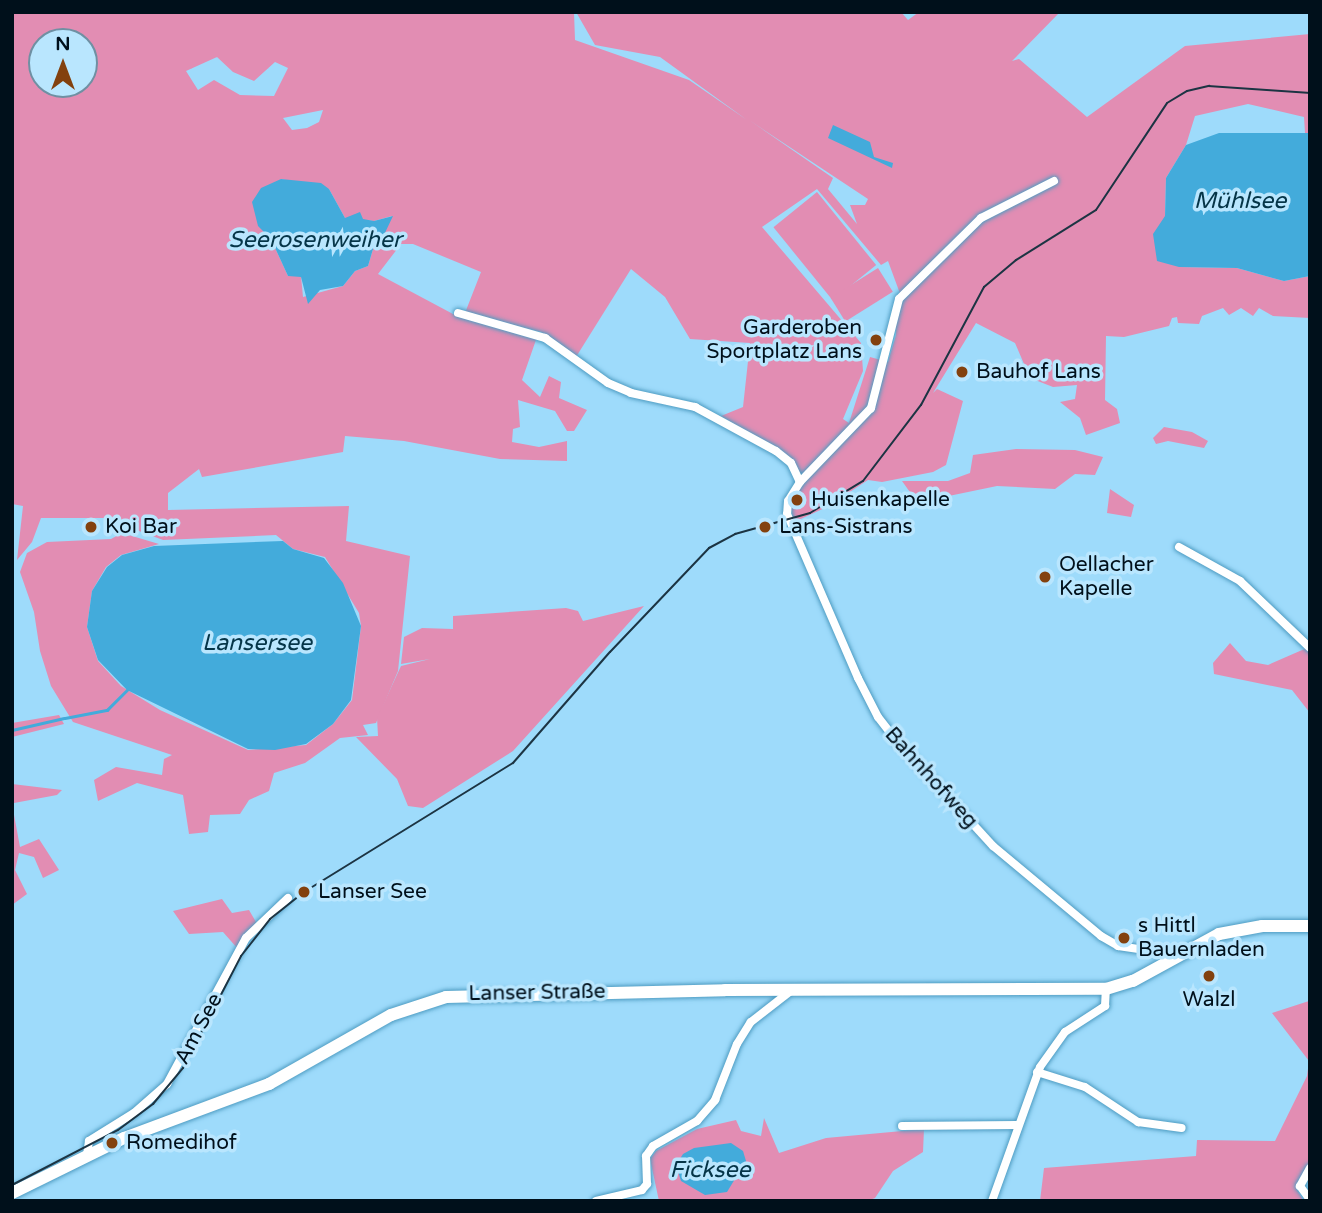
<!DOCTYPE html>
<meta charset="utf-8">
<style>
body{margin:0}
#map{position:relative;width:1322px;height:1213px;overflow:hidden;background:#9edbfb;font-family:"Varela Round",sans-serif}
div>[style]{position:absolute}
[style*='--x']{left:calc(var(--x)*1px);top:calc(var(--y)*1px);width:calc(var(--w)*1px);rotate:calc(var(--a)*1deg)}
.green>*{inset:0;background:#e28db3;transform-origin:0 0}
.water>*{inset:0;background:#43abdb}
.stream>*{height:2.5px;margin:-1.25px;padding:0 1.25px;transform-origin:1.25px;border-radius:1.25px;background:#43abdb}
.roads{filter:drop-shadow(0 0 2px #4e9cc2) drop-shadow(0 0 2px #4e9cc2)}
.street>*{height:8px;margin:-4px;padding:0 4px;transform-origin:4px;border-radius:4px;background:#fff}
.secondary>*{height:12px;margin:-6px;padding:0 6px;transform-origin:6px;border-radius:6px;background:#fff}
.tram>*{height:2px;margin:-1px;padding:0 1px;transform-origin:1px;border-radius:1px;background:#1c3443}
.dots>*{width:19px;height:19px;translate:-50% -50%;box-sizing:border-box;border:4px solid #b9e6fe;border-radius:50%}
span{translate:-50% -50%;white-space:nowrap;text-align:center;line-height:1.15;-webkit-text-stroke:7px #b9e6fe;paint-order:stroke}
.poi-label{font-size:21px;color:#00101b}
.right{translate:-100% -50%;text-align:right}
.left{translate:0 -50%;text-align:left}
.street-label{font-size:21px;color:#00101b}
.water-label{font-size:23px;color:#053548;font-style:italic}
.frame{position:absolute;inset:0;border:14px solid #00101b;pointer-events:none}
.north{position:absolute;left:28px;top:28px;width:70px;height:70px;box-sizing:border-box;background:#b9e6fe;border:2px solid #6f90a3;border-radius:50%;rotate:0deg;font-size:19px;font-weight:700;line-height:28px;text-align:center;color:#00101b}
.north::after{content:'';display:block;margin:auto;width:24px;height:32px;background:#83410e;clip-path:polygon(50% 0,100% 100%,50% 72%,0 100%)}
</style>
<div id="map">
<div class="green">
<div style="clip-path:polygon(evenodd,12px 12px,574px 12px,575px 40px,689px 80px,747px 120px,660px 57px,595px 45px,576px 12px,901px 12px,908px 20px,919px 12px,1060px 12px,1012px 61px,1019px 59px,1087px 117px,1185px 46px,1310px 34px,1310px 133px,1305px 133px,1304px 117px,1248px 104px,1195px 116px,1186px 145px,1166px 178px,1165px 216px,1179px 267px,1237px 268px,1284px 281px,1310px 276px,1310px 318px,1273px 316px,1259px 308px,1253px 316px,1241px 308px,1229px 315px,1223px 308px,1202px 316px,1199px 324px,1178px 323px,1177px 317px,1172px 318px,1169px 326px,1124px 337px,1106px 336px,1105px 400px,1117px 409px,1120px 423px,1086px 435px,1080px 418px,1060px 402px,1075px 399px,1077px 385px,1053px 387px,1030px 378px,1015px 343px,976px 323px,933px 393px,937px 389px,963px 401px,946px 465px,933px 472px,882px 482px,868px 480px,827px 507px,794px 522px,790px 505px,800px 474px,791px 458px,721px 416px,743px 407px,750px 343px,690px 339px,665px 297px,631px 269px,576px 357px,541px 332px,465px 313px,481px 272px,413px 244px,401px 244px,378px 274px,453px 314px,537px 337px,522px 380px,540px 397px,549px 376px,561px 382px,559px 398px,587px 410px,574px 431px,567px 431px,555px 411px,518px 400px,520px 427px,513px 429px,512px 442px,539px 447px,567px 441px,567px 461px,500px 459px,404px 441px,345px 436px,343px 452px,202px 477px,199px 469px,168px 493px,168px 510px,349px 506px,346px 541px,410px 556px,398px 671px,376px 723px,363px 725px,368px 735px,340px 738px,305px 763px,274px 773px,269px 791px,249px 800px,240px 814px,210px 815px,208px 832px,189px 834px,183px 795px,137px 783px,98px 801px,94px 780px,116px 767px,162px 775px,164px 759px,172px 755px,73px 722px,51px 686px,40px 651px,34px 612px,20px 572px,27px 553px,47px 542px,111px 539px,122px 533px,159px 544px,121px 555px,106px 567px,92px 591px,87px 627px,98px 661px,121px 686px,160px 710px,248px 750px,306px 745px,333px 724px,352px 700px,361px 626px,359px 613px,325px 557px,293px 549px,276px 535px,163px 540px,131px 528px,106px 534px,104px 518px,41px 518px,32px 542px,17px 560px,23px 506px,12px 504px,12px 12px,42px 42px,84px 42px,84px 84px,42px 84px,42px 42px,12px 12px,217px 57px,233px 72px,254px 81px,275px 62px,288px 68px,274px 96px,240px 95px,214px 80px,198px 90px,186px 71px,217px 57px,12px 12px,323px 110px,319px 122px,307px 128px,292px 130px,283px 118px,323px 110px,12px 12px,749px 120px,868px 199px,865px 205px,850px 205px,857px 224px,828px 189px,833px 178px,749px 120px,12px 12px,281px 179px,329px 189px,345px 218px,374px 221px,392px 216px,376px 239px,368px 266px,355px 271px,343px 286px,303px 297px,301px 276px,288px 276px,271px 239px,281px 179px,12px 12px,817px 189px,881px 265px,888px 261px,902px 299px,895px 313px,896px 335px,888px 362px,870px 357px,849px 423px,843px 419px,863px 371px,861px 343px,762px 227px,817px 189px)"></div>
<div style="left:817px;top:192px;width:94px;height:56px;rotate:51deg"></div>
<div style="left:878px;top:268px;width:28px;height:56px;rotate:58deg"></div>
<div style="clip-path:polygon(1164px 427px,1192px 432px,1208px 441px,1204px 448px,1168px 441px,1156px 444px,1153px 438px)"></div>
<div style="clip-path:polygon(1016px 449px,1075px 450px,1103px 457px,1095px 475px,1075px 474px,1055px 489px,997px 486px,939px 498px,912px 495px,902px 481px,948px 481px,970px 473px,973px 455px)"></div>
<div style="clip-path:polygon(1110px 489px,1134px 505px,1131px 517px,1107px 513px)"></div>
<div style="clip-path:polygon(644px 606px,513px 751px,423px 808px,408px 806px,397px 779px,356px 737px,378px 736px,377px 718px,401px 666px,430px 659px,401px 664px,404px 637px,422px 628px,453px 629px,453px 616px,566px 608px,578px 611px,583px 621px)"></div>
<div style="clip-path:polygon(1230px 643px,1246px 661px,1268px 665px,1309px 647px,1310px 713px,1292px 690px,1214px 674px,1213px 663px)"></div>
<div style="clip-path:polygon(59px 715px,64px 724px,12px 737px,12px 723px)"></div>
<div style="clip-path:polygon(12px 784px,62px 790px,57px 795px,14px 803px)"></div>
<div style="clip-path:polygon(12px 804px,20px 847px,39px 839px,59px 870px,43px 878px,34px 857px,19px 853px,15px 870px,27px 894px,12px 905px)"></div>
<div style="clip-path:polygon(222px 899px,232px 913px,249px 910px,256px 922px,238px 949px,223px 932px,189px 934px,173px 911px)"></div>
<div style="clip-path:polygon(1309px 1001px,1310px 1164px,1296px 1188px,1304px 1201px,1040px 1201px,1044px 1168px,1196px 1156px,1197px 1140px,1275px 1141px,1307px 1076px,1309px 1061px,1272px 1013px)"></div>
<div style="clip-path:polygon(764px 1118px,779px 1153px,826px 1138px,924px 1129px,923px 1152px,893px 1171px,875px 1198px,867px 1201px,659px 1201px,650px 1159px,656px 1151px,697px 1129px,736px 1120px,741px 1131px,761px 1136px)"></div>
</div>
<div class="water">
<div style="clip-path:polygon(833px 125px,870px 142px,874px 157px,893px 163px,892px 168px,828px 138px)"></div>
<div style="clip-path:polygon(1219px 133px,1310px 133px,1310px 276px,1284px 281px,1237px 268px,1179px 267px,1157px 261px,1153px 234px,1165px 216px,1166px 178px,1186px 145px)"></div>
<div style="clip-path:polygon(281px 179px,321px 183px,329px 189px,345px 218px,360px 212px,363px 219px,374px 221px,393px 216px,383px 237px,376px 239px,368px 266px,355px 271px,343px 286px,320px 290px,308px 304px,301px 277px,288px 276px,271px 239px,258px 226px,252px 202px,261px 188px)"></div>
<div style="clip-path:polygon(283px 541px,293px 549px,324px 558px,343px 583px,361px 626px,351px 700px,333px 724px,306px 744px,275px 750px,248px 749px,127px 690px,98px 660px,87px 627px,92px 591px,107px 567px,122px 555px,154px 546px)"></div>
<div style="clip-path:polygon(731px 1143px,743px 1151px,746px 1161px,727px 1192px,705px 1195px,681px 1181px,676px 1165px,683px 1154px,694px 1148px)"></div>
</div>
<div class="stream">
<div style="--x:65;--y:718;--w:43;--a:-10.8"></div>
<div style="--x:107;--y:710;--w:28;--a:-45"></div>
<div style="--x:12;--y:730;--w:53;--a:-13"></div>
</div>
<div class="roads">
<div class="street">
<div style="--x:1054;--y:181;--w:82;--a:153.1"></div>
<div style="--x:981;--y:218;--w:115;--a:135.4"></div>
<div style="--x:899;--y:299;--w:113;--a:104.4"></div>
<div style="--x:871;--y:408;--w:103;--a:133.8"></div>
<div style="--x:800;--y:482;--w:22;--a:122"></div>
<div style="--x:788;--y:501;--w:13;--a:94"></div>
<div style="--x:787;--y:514;--w:179;--a:66.6"></div>
<div style="--x:858;--y:678;--w:44;--a:62.9"></div>
<div style="--x:878;--y:717;--w:31;--a:52"></div>
<div style="--x:897;--y:741;--w:142;--a:47.6"></div>
<div style="--x:993;--y:846;--w:141;--a:39.8"></div>
<div style="--x:1101;--y:936;--w:20;--a:30"></div>
<div style="--x:1118;--y:946;--w:62;--a:8.4"></div>
<div style="--x:458;--y:313;--w:91;--a:16"></div>
<div style="--x:545;--y:338;--w:77;--a:35.5"></div>
<div style="--x:608;--y:383;--w:25;--a:23"></div>
<div style="--x:631;--y:393;--w:66;--a:12.3"></div>
<div style="--x:695;--y:407;--w:92;--a:28.5"></div>
<div style="--x:776;--y:451;--w:19;--a:39"></div>
<div style="--x:791;--y:463;--w:21;--a:65"></div>
<div style="--x:1179;--y:547;--w:70;--a:29.1"></div>
<div style="--x:1240;--y:581;--w:97;--a:43.7"></div>
<div style="--x:1037;--y:1072;--w:50;--a:17.4"></div>
<div style="--x:1085;--y:1087;--w:64;--a:33.4"></div>
<div style="--x:1138;--y:1122;--w:44;--a:7.8"></div>
<div style="--x:902;--y:1126;--w:115;--a:-0.5"></div>
<div style="--x:87;--y:1155;--w:14;--a:-82"></div>
<div style="--x:89;--y:1141;--w:53;--a:-31.9"></div>
<div style="--x:134;--y:1113;--w:44;--a:-41.3"></div>
<div style="--x:167;--y:1084;--w:166;--a:-61.6"></div>
<div style="--x:246;--y:938;--w:58;--a:-43.6"></div>
<div style="--x:1310;--y:1168;--w:21;--a:119"></div>
<div style="--x:1300;--y:1186;--w:17;--a:54"></div>
<div style="--x:596;--y:1201;--w:47;--a:-13.4"></div>
<div style="--x:642;--y:1190;--w:8;--a:-50"></div>
<div style="--x:647;--y:1184;--w:28;--a:-92"></div>
<div style="--x:646;--y:1156;--w:12;--a:-55"></div>
<div style="--x:653;--y:1146;--w:51;--a:-29.6"></div>
<div style="--x:697;--y:1121;--w:28;--a:-49"></div>
<div style="--x:715;--y:1100;--w:60;--a:-68.6"></div>
<div style="--x:737;--y:1044;--w:26;--a:-58"></div>
<div style="--x:751;--y:1022;--w:52;--a:-38"></div>
<div style="--x:992;--y:1201;--w:142;--a:-70.3"></div>
<div style="--x:1040;--y:1067;--w:43;--a:-54.5"></div>
<div style="--x:1065;--y:1032;--w:48;--a:-33"></div>
<div style="--x:1105;--y:1006;--w:17;--a:-87"></div>
</div>
<div class="secondary">
<div style="--x:12;--y:1193;--w:125;--a:-26.2"></div>
<div style="--x:124;--y:1138;--w:155;--a:-20.4"></div>
<div style="--x:269;--y:1084;--w:140;--a:-29.5"></div>
<div style="--x:391;--y:1015;--w:58;--a:-18.1"></div>
<div style="--x:446;--y:997;--w:279;--a:-1.4"></div>
<div style="--x:725;--y:990;--w:381;--a:-0.2"></div>
<div style="--x:1106;--y:989;--w:28;--a:-17"></div>
<div style="--x:1133;--y:981;--w:98;--a:-28.7"></div>
<div style="--x:1219;--y:934;--w:44;--a:-10.5"></div>
<div style="--x:1262;--y:926;--w:48;--a:0"></div>
</div>
</div>
<div class="tram">
<div style="--x:12;--y:1185;--w:119;--a:-27.4"></div>
<div style="--x:118;--y:1130;--w:44;--a:-36.6"></div>
<div style="--x:153;--y:1104;--w:47;--a:-50.2"></div>
<div style="--x:183;--y:1068;--w:126;--a:-62.6"></div>
<div style="--x:241;--y:956;--w:47;--a:-51.9"></div>
<div style="--x:270;--y:919;--w:43;--a:-38.5"></div>
<div style="--x:304;--y:892;--w:246;--a:-31.7"></div>
<div style="--x:513;--y:763;--w:147;--a:-48.9"></div>
<div style="--x:610;--y:652;--w:144;--a:-46.4"></div>
<div style="--x:709;--y:548;--w:30;--a:-28"></div>
<div style="--x:735;--y:534;--w:78;--a:-15.6"></div>
<div style="--x:810;--y:513;--w:62;--a:-31.1"></div>
<div style="--x:863;--y:481;--w:96;--a:-52.7"></div>
<div style="--x:921;--y:405;--w:134;--a:-61.9"></div>
<div style="--x:984;--y:287;--w:42;--a:-40.2"></div>
<div style="--x:1016;--y:260;--w:94;--a:-32"></div>
<div style="--x:1096;--y:210;--w:128;--a:-56.4"></div>
<div style="--x:1167;--y:103;--w:23;--a:-31"></div>
<div style="--x:1187;--y:91;--w:23;--a:-13"></div>
<div style="--x:1209;--y:86;--w:101;--a:4"></div>
</div>
<div class="dots">
<div style="left:876px;top:340px;background:#83410e"></div>
<div style="left:962px;top:372px;background:#83410e"></div>
<div style="left:797px;top:500px;background:#83410e"></div>
<div style="left:91px;top:527px;background:#83410e"></div>
<div style="left:765px;top:527px;background:#83410e"></div>
<div style="left:1045px;top:577px;background:#83410e"></div>
<div style="left:304px;top:892px;background:#83410e"></div>
<div style="left:1124px;top:938px;background:#83410e"></div>
<div style="left:1209px;top:976px;background:#83410e"></div>
<div style="left:112px;top:1143px;background:#83410e"></div>
</div>
<div class="poi-label">
<span class="right" style="left:862px;top:340px">Garderoben<br>Sportplatz Lans</span>
<span class="left" style="left:976px;top:372px">Bauhof Lans</span>
<span class="left" style="left:811px;top:500px">Huisenkapelle</span>
<span class="left" style="left:105px;top:527px">Koi Bar</span>
<span class="left" style="left:779px;top:527px">Lans-Sistrans</span>
<span class="left" style="left:1059px;top:577px">Oellacher<br>Kapelle</span>
<span class="left" style="left:318px;top:892px">Lanser See</span>
<span class="left" style="left:1138px;top:938px">s Hittl<br>Bauernladen</span>
<span style="left:1209px;top:1000px">Walzl</span>
<span class="left" style="left:126px;top:1143px">Romedihof</span>
</div>
<div class="street-label">
<span style="left:931px;top:778px;rotate:48deg">Bahnhofweg</span>
<span style="left:537px;top:993px;rotate:-1deg">Lanser Straße</span>
<span style="left:199px;top:1029px;rotate:-62deg">Am See</span>
</div>
<div class="water-label">
<span style="left:1240px;top:201px">Mühlsee</span>
<span style="left:315px;top:240px">Seerosenweiher</span>
<span style="left:257px;top:643px">Lansersee</span>
<span style="left:710px;top:1170px">Ficksee</span>
</div>
<div class="frame"></div>
<div class="north">N</div>
</div>
